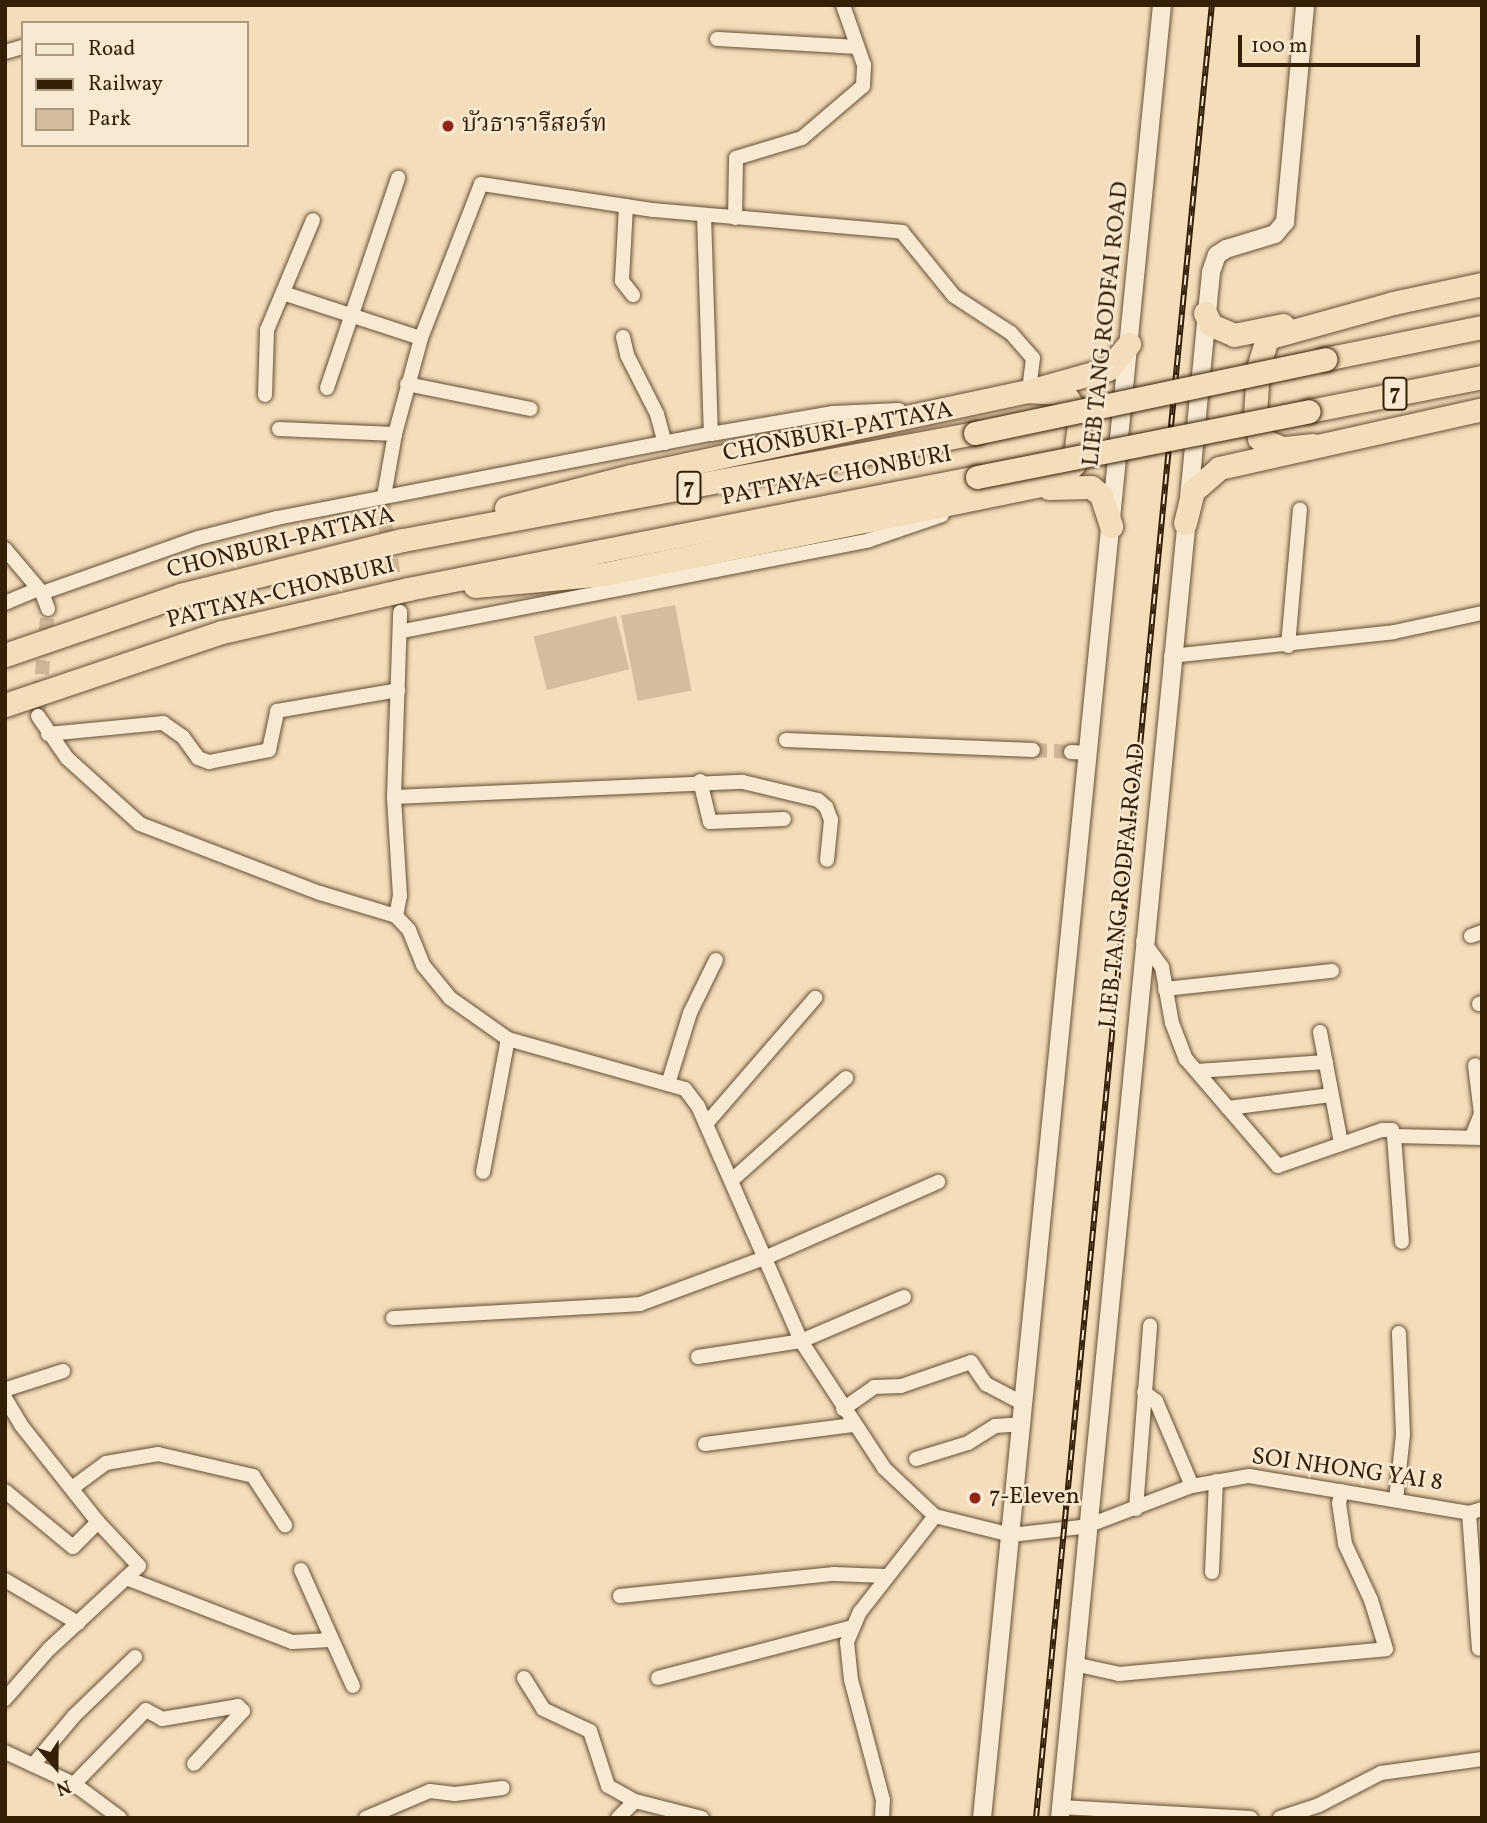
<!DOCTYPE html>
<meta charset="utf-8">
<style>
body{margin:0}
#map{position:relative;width:1487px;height:1823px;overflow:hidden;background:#f4ddba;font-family:Vollkorn,"Noto Serif Thai",serif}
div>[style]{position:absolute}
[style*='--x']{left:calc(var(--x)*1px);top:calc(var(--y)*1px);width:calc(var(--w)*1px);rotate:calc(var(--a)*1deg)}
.green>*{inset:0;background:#d3bd9c;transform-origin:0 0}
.minor-tunnel>*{height:14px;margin-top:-7px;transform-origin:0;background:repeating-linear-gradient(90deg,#ceb796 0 14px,transparent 0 21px)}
.roads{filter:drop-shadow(0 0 2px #644e34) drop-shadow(0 0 2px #644e34)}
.minor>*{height:14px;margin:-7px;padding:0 7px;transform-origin:7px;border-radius:7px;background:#f8e9d2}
.tertiary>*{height:18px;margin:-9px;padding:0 9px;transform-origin:9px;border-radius:9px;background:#f8e9d2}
.trunk>*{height:23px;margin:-11.5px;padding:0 11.5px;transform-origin:11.5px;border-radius:11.5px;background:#f4ddba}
.rail>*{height:6px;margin-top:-3px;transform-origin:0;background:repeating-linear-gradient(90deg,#f8e9d2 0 10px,#341f07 0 20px);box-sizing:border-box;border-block:2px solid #341f07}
.bridges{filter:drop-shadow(0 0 2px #341f07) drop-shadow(0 0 2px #341f07)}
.trunk-bridge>*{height:23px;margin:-11.5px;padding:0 11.5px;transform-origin:11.5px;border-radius:11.5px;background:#f4ddba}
.dots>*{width:19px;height:19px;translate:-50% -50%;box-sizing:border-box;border:4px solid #f8e9d2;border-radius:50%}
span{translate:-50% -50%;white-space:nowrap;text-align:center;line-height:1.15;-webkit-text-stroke:5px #f8e9d2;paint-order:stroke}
.shield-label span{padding:2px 5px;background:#f8e9d2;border:2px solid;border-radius:5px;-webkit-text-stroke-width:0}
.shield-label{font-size:23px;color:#341f07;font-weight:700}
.poi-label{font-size:24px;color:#341f07}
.left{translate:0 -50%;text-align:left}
.street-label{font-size:24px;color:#341f07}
.frame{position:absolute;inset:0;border:7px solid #341f07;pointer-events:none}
.legend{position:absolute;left:21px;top:21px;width:228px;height:126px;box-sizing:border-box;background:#f8e9d2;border:2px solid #aa9881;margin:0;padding:9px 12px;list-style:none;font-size:21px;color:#341f07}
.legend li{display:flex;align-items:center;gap:14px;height:35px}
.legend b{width:35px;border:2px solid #aa9881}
.north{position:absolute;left:21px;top:1732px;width:70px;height:70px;-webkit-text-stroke:5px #f8e9d2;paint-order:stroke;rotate:160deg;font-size:19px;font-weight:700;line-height:28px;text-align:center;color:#341f07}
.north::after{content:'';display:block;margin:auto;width:24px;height:32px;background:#341f07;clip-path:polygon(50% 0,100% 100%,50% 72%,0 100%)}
.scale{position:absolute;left:1238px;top:35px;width:182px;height:32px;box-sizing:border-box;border:4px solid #341f07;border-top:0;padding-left:9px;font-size:21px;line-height:24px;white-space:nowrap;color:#341f07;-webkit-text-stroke:5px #f8e9d2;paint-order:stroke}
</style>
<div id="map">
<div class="green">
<div style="left:675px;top:605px;width:87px;height:55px;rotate:79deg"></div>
<div style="left:616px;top:616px;width:55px;height:85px;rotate:76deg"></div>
</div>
<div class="minor-tunnel">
<div style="--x:384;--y:496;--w:22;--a:90"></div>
<div style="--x:384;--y:518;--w:95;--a:80.3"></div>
<div style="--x:38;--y:716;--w:107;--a:-84.7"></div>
<div style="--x:1033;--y:750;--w:38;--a:3"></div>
</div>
<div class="roads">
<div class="minor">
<div style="--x:717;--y:39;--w:138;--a:3.3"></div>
<div style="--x:5;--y:52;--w:19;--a:-16"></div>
<div style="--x:626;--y:206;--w:75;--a:93.1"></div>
<div style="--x:622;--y:281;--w:18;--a:52"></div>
<div style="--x:704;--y:215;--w:219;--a:88.2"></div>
<div style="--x:735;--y:218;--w:60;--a:-89"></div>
<div style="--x:736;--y:158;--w:69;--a:-16.9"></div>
<div style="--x:802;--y:138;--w:80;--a:-40.4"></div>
<div style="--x:863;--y:86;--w:21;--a:-87"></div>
<div style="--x:864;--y:65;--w:64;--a:-109.3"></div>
<div style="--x:283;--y:293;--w:145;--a:18.1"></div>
<div style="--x:623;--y:337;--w:18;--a:77"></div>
<div style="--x:627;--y:355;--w:66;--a:63"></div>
<div style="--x:657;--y:414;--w:30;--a:75"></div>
<div style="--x:407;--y:384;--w:126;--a:11.4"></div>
<div style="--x:327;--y:388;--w:222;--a:-71.3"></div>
<div style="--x:265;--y:395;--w:65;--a:-88.2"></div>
<div style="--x:267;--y:330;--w:119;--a:-67.3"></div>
<div style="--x:279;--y:429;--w:116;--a:2.5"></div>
<div style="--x:384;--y:496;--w:63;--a:-79.9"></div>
<div style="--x:395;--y:434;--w:99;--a:-74.8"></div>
<div style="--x:421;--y:338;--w:165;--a:-68.7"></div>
<div style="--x:481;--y:184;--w:174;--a:8.6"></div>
<div style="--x:653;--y:210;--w:250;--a:5"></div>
<div style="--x:902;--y:232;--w:82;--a:50.9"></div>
<div style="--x:954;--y:296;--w:68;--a:33"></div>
<div style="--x:1011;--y:333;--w:33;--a:49"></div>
<div style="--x:1033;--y:358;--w:33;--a:97"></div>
<div style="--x:5;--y:549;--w:57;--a:49.9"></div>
<div style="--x:42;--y:593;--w:17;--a:69"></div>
<div style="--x:42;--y:593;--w:165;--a:-19.4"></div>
<div style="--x:198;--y:538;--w:81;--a:-14.2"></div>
<div style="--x:277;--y:518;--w:442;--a:-11"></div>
<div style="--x:711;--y:434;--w:124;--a:-9.8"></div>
<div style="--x:833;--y:413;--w:66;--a:-2.6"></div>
<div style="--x:5;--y:603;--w:36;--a:-23"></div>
<div style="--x:403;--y:631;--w:475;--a:-11"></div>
<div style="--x:869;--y:540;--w:77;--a:-18.9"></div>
<div style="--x:1288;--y:646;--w:137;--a:-85"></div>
<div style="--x:1171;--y:656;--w:224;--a:-6.1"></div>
<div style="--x:1394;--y:632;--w:90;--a:-12.2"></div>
<div style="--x:38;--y:716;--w:51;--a:55.4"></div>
<div style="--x:67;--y:758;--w:98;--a:42.1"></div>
<div style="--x:140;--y:824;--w:193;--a:21"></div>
<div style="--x:320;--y:893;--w:79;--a:16.8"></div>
<div style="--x:396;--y:916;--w:19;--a:47"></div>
<div style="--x:409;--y:930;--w:38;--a:68"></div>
<div style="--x:423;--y:965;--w:43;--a:50.7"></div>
<div style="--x:450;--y:998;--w:71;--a:35.3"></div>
<div style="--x:508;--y:1039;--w:184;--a:15.8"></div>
<div style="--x:685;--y:1089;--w:21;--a:53"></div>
<div style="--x:698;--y:1106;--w:257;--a:66.3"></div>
<div style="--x:801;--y:1341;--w:152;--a:56.8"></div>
<div style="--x:884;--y:1468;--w:70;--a:43.3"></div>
<div style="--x:935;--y:1516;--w:78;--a:14"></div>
<div style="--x:1011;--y:1535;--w:53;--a:-6.5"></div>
<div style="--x:1064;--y:1529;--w:23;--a:-7"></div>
<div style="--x:1087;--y:1526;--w:112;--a:-20.9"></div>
<div style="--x:1192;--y:1486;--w:58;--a:-10"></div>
<div style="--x:1249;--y:1476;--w:223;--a:9.5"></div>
<div style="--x:1469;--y:1513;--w:14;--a:-17"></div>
<div style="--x:48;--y:734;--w:116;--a:-5.5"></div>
<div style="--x:163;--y:723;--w:24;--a:35"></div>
<div style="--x:183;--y:737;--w:26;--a:54"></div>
<div style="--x:198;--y:758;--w:12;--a:20"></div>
<div style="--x:209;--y:762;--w:61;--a:-11.3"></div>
<div style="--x:269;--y:750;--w:40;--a:-78"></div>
<div style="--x:277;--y:711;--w:123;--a:-9.8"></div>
<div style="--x:786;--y:740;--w:247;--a:2.3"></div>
<div style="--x:1071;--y:752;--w:18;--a:3"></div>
<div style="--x:700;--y:781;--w:42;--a:76.3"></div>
<div style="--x:710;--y:822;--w:74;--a:-2.3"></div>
<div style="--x:394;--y:797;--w:349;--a:-2.5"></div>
<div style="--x:743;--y:782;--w:77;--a:13.5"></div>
<div style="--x:818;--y:800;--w:11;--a:41"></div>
<div style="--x:826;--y:807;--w:14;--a:69"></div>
<div style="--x:831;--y:820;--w:40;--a:95.7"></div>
<div style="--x:396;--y:916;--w:20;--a:-79"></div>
<div style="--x:400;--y:896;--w:99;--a:-93.5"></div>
<div style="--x:394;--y:797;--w:185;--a:-88.1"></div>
<div style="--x:1471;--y:936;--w:12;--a:-20"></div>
<div style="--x:1143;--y:941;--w:32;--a:54"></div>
<div style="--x:1162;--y:967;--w:57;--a:79.9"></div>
<div style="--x:1172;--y:1023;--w:39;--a:69"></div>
<div style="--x:1186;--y:1059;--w:141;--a:49.3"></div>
<div style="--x:1278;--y:1166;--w:110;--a:-19.1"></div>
<div style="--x:1382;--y:1130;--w:10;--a:0"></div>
<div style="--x:1392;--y:1130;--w:6;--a:72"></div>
<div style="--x:1394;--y:1136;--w:88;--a:1.3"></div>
<div style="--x:1165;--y:989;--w:168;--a:-6.2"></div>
<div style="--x:1479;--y:1004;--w:3;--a:-18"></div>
<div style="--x:1320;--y:1032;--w:113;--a:79.3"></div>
<div style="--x:1197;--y:1071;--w:129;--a:-4"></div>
<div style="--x:668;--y:1084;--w:74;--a:-72.8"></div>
<div style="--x:690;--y:1013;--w:59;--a:-63.9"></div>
<div style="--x:1228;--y:1108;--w:104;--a:-7.2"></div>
<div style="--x:706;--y:1124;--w:167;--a:-49.1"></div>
<div style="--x:1394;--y:1136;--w:106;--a:85.7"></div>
<div style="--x:1472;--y:1136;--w:24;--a:-68"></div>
<div style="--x:1481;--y:1114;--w:49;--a:-97"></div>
<div style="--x:483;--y:1172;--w:135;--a:-79.4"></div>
<div style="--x:732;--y:1180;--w:153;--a:-41.8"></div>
<div style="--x:393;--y:1318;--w:247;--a:-3.2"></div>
<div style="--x:640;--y:1304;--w:135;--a:-20.3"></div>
<div style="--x:767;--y:1257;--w:187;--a:-23.7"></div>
<div style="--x:698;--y:1357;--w:104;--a:-8.8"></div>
<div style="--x:801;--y:1341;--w:112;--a:-23.1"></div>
<div style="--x:1144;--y:1392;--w:15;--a:37"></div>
<div style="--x:1156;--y:1401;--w:92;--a:67"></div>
<div style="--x:5;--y:1393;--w:4;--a:-63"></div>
<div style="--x:7;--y:1389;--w:59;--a:-17.8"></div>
<div style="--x:5;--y:1398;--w:31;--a:59"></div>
<div style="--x:21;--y:1425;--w:124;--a:51.6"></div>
<div style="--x:98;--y:1522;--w:60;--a:47"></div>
<div style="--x:139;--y:1566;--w:122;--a:137.3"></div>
<div style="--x:49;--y:1649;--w:67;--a:131.3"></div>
<div style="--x:843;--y:1409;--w:38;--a:-35"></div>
<div style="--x:874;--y:1387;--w:27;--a:-2"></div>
<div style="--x:901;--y:1386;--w:74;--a:-18.9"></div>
<div style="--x:971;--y:1362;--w:27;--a:56"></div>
<div style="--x:986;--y:1384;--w:43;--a:27.8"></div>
<div style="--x:705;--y:1444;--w:149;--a:-7.3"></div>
<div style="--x:916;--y:1459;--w:54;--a:-17.1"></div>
<div style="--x:968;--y:1443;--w:32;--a:-32"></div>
<div style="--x:995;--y:1426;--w:26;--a:-4"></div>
<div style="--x:72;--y:1488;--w:42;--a:-36.3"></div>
<div style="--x:106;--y:1463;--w:53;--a:-9.8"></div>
<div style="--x:158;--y:1454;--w:98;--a:13"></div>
<div style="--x:253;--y:1476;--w:59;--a:56.9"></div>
<div style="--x:5;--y:1491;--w:88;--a:39.5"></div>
<div style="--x:73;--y:1547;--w:35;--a:-45"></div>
<div style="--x:1396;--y:1500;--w:66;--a:-83.9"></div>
<div style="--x:1403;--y:1434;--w:101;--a:-92.3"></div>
<div style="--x:1136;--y:1509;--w:184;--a:-85.6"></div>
<div style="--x:1469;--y:1513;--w:136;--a:85.8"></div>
<div style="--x:301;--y:1570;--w:127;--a:65.9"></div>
<div style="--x:1212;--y:1572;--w:91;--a:-87.5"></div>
<div style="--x:126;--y:1578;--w:178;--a:21.1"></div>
<div style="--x:292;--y:1642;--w:39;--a:-3"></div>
<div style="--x:5;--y:1580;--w:85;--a:30.5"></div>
<div style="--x:620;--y:1596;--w:215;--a:-5.9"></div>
<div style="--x:834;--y:1574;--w:52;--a:2.2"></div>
<div style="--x:1074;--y:1664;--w:46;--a:12.5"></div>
<div style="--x:1119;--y:1674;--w:268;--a:-5.3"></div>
<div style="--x:1386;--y:1649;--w:51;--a:-107"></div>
<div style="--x:1371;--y:1600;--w:62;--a:-114.9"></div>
<div style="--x:1345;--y:1544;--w:41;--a:-98.3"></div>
<div style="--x:1339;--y:1503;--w:12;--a:-76"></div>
<div style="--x:524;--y:1678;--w:36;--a:58"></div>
<div style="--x:543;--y:1709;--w:52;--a:25.1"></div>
<div style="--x:590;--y:1731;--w:58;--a:71.9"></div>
<div style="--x:608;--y:1786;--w:31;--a:29"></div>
<div style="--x:635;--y:1801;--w:69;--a:14.2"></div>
<div style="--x:658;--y:1678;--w:202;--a:-14.7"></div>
<div style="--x:5;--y:1752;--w:76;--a:24.9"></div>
<div style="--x:74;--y:1784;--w:57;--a:36.5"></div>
<div style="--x:33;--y:1765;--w:64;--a:-50.1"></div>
<div style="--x:74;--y:1716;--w:85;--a:-44"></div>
<div style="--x:74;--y:1784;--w:103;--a:-45.8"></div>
<div style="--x:146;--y:1710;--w:18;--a:29"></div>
<div style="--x:162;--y:1719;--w:77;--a:-9.7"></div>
<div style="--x:238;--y:1706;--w:7;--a:45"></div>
<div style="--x:243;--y:1711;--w:72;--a:132.8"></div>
<div style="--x:1061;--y:1807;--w:190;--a:3.3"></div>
<div style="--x:366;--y:1818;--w:69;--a:-22.9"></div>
<div style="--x:430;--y:1791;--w:25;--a:7"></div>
<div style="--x:455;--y:1794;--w:48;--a:-7.1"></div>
<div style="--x:618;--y:1818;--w:24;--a:-45"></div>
<div style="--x:882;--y:1818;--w:18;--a:-87"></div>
<div style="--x:883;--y:1800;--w:124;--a:-104.9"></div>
<div style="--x:851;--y:1680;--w:38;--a:-96"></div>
<div style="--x:847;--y:1642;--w:33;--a:-67"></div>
<div style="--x:860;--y:1612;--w:122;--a:-52"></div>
<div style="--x:1280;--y:1818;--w:41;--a:-18.4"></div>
<div style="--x:1319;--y:1805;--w:70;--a:-27.3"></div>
<div style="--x:1381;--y:1773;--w:102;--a:-7.9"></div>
</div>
<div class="tertiary">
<div style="--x:982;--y:1818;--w:1822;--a:-84.33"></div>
<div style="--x:1060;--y:1818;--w:1553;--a:-84.42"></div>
<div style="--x:1211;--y:272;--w:18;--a:-71"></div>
<div style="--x:1217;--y:255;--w:11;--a:-34"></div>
<div style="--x:1226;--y:249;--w:51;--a:-17"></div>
<div style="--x:1275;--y:234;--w:16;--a:-50"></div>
<div style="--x:1285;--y:222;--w:218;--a:-84.7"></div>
</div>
<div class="trunk">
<div style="--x:1205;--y:313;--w:13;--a:63"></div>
<div style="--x:1211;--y:325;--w:25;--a:23"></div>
<div style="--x:1234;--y:335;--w:50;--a:-11.5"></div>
<div style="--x:1325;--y:359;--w:160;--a:-11.5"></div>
<div style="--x:1309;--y:411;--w:176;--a:-11.1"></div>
<div style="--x:1313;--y:445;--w:31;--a:174"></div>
<div style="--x:1282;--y:448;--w:25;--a:-157"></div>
<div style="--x:1259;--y:438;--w:23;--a:-100"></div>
<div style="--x:1255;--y:415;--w:47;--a:-86.3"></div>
<div style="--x:1258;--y:368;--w:31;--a:-73"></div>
<div style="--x:1267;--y:338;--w:131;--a:-15.5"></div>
<div style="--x:1393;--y:303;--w:91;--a:-12.1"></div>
<div style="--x:1049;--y:488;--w:42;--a:-1.4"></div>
<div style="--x:1091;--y:487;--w:13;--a:39"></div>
<div style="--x:1101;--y:495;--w:33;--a:72"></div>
<div style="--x:506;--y:508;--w:129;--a:-14.4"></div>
<div style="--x:631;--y:476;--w:407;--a:-12.1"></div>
<div style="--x:1029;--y:391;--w:82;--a:-15.6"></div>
<div style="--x:1108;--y:369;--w:33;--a:-50"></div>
<div style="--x:1185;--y:523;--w:33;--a:-76"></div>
<div style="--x:1193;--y:491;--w:35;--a:-41"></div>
<div style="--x:1219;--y:468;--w:270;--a:-12.6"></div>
<div style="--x:475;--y:586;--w:130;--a:-5.3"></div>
<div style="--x:604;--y:574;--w:461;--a:-11.5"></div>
<div style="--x:1056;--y:482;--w:25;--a:-45"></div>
<div style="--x:1074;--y:464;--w:38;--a:-83"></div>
<div style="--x:1079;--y:426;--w:17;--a:-103"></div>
<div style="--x:1075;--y:409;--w:19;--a:-125"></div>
<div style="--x:1064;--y:393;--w:35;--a:-177"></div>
<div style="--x:5;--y:655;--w:185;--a:-18.9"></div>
<div style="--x:180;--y:595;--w:230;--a:-13.9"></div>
<div style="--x:403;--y:540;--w:582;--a:-10.6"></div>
<div style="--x:5;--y:705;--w:229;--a:-18.6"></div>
<div style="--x:222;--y:632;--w:191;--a:-13"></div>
<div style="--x:408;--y:589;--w:580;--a:-11.14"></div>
</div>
</div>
<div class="rail">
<div style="--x:1036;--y:1818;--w:1822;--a:-84.46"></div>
</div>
<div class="bridges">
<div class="trunk-bridge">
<div style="--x:975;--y:433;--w:358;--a:-11.9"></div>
<div style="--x:977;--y:477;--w:338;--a:-11.2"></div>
</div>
</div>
<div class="dots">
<div style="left:448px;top:126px;background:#8f2418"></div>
<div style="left:975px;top:1498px;background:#8f2418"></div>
</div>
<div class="shield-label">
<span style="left:1395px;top:394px">7</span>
<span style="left:689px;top:488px">7</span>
</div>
<div class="poi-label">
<span class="left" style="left:462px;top:126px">บัวธารารีสอร์ท</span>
<span class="left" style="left:989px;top:1498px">7-Eleven</span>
</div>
<div class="street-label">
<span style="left:1107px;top:324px;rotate:-84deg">LIEB TANG RODFAI ROAD</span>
<span style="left:838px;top:433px;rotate:-11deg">CHONBURI-PATTAYA</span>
<span style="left:837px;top:477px;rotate:-11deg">PATTAYA-CHONBURI</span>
<span style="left:281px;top:544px;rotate:-14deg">CHONBURI-PATTAYA</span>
<span style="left:281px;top:594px;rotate:-14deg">PATTAYA-CHONBURI</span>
<span style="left:1124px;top:886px;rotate:-84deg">LIEB TANG RODFAI ROAD</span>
<span style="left:1347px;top:1471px;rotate:8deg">SOI NHONG YAI 8</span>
</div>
<div class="frame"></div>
<ul class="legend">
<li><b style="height:9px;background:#f8e9d2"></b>Road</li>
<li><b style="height:9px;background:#341f07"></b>Railway</li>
<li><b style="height:19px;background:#d3bd9c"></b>Park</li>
</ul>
<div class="north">N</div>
<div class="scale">100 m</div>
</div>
